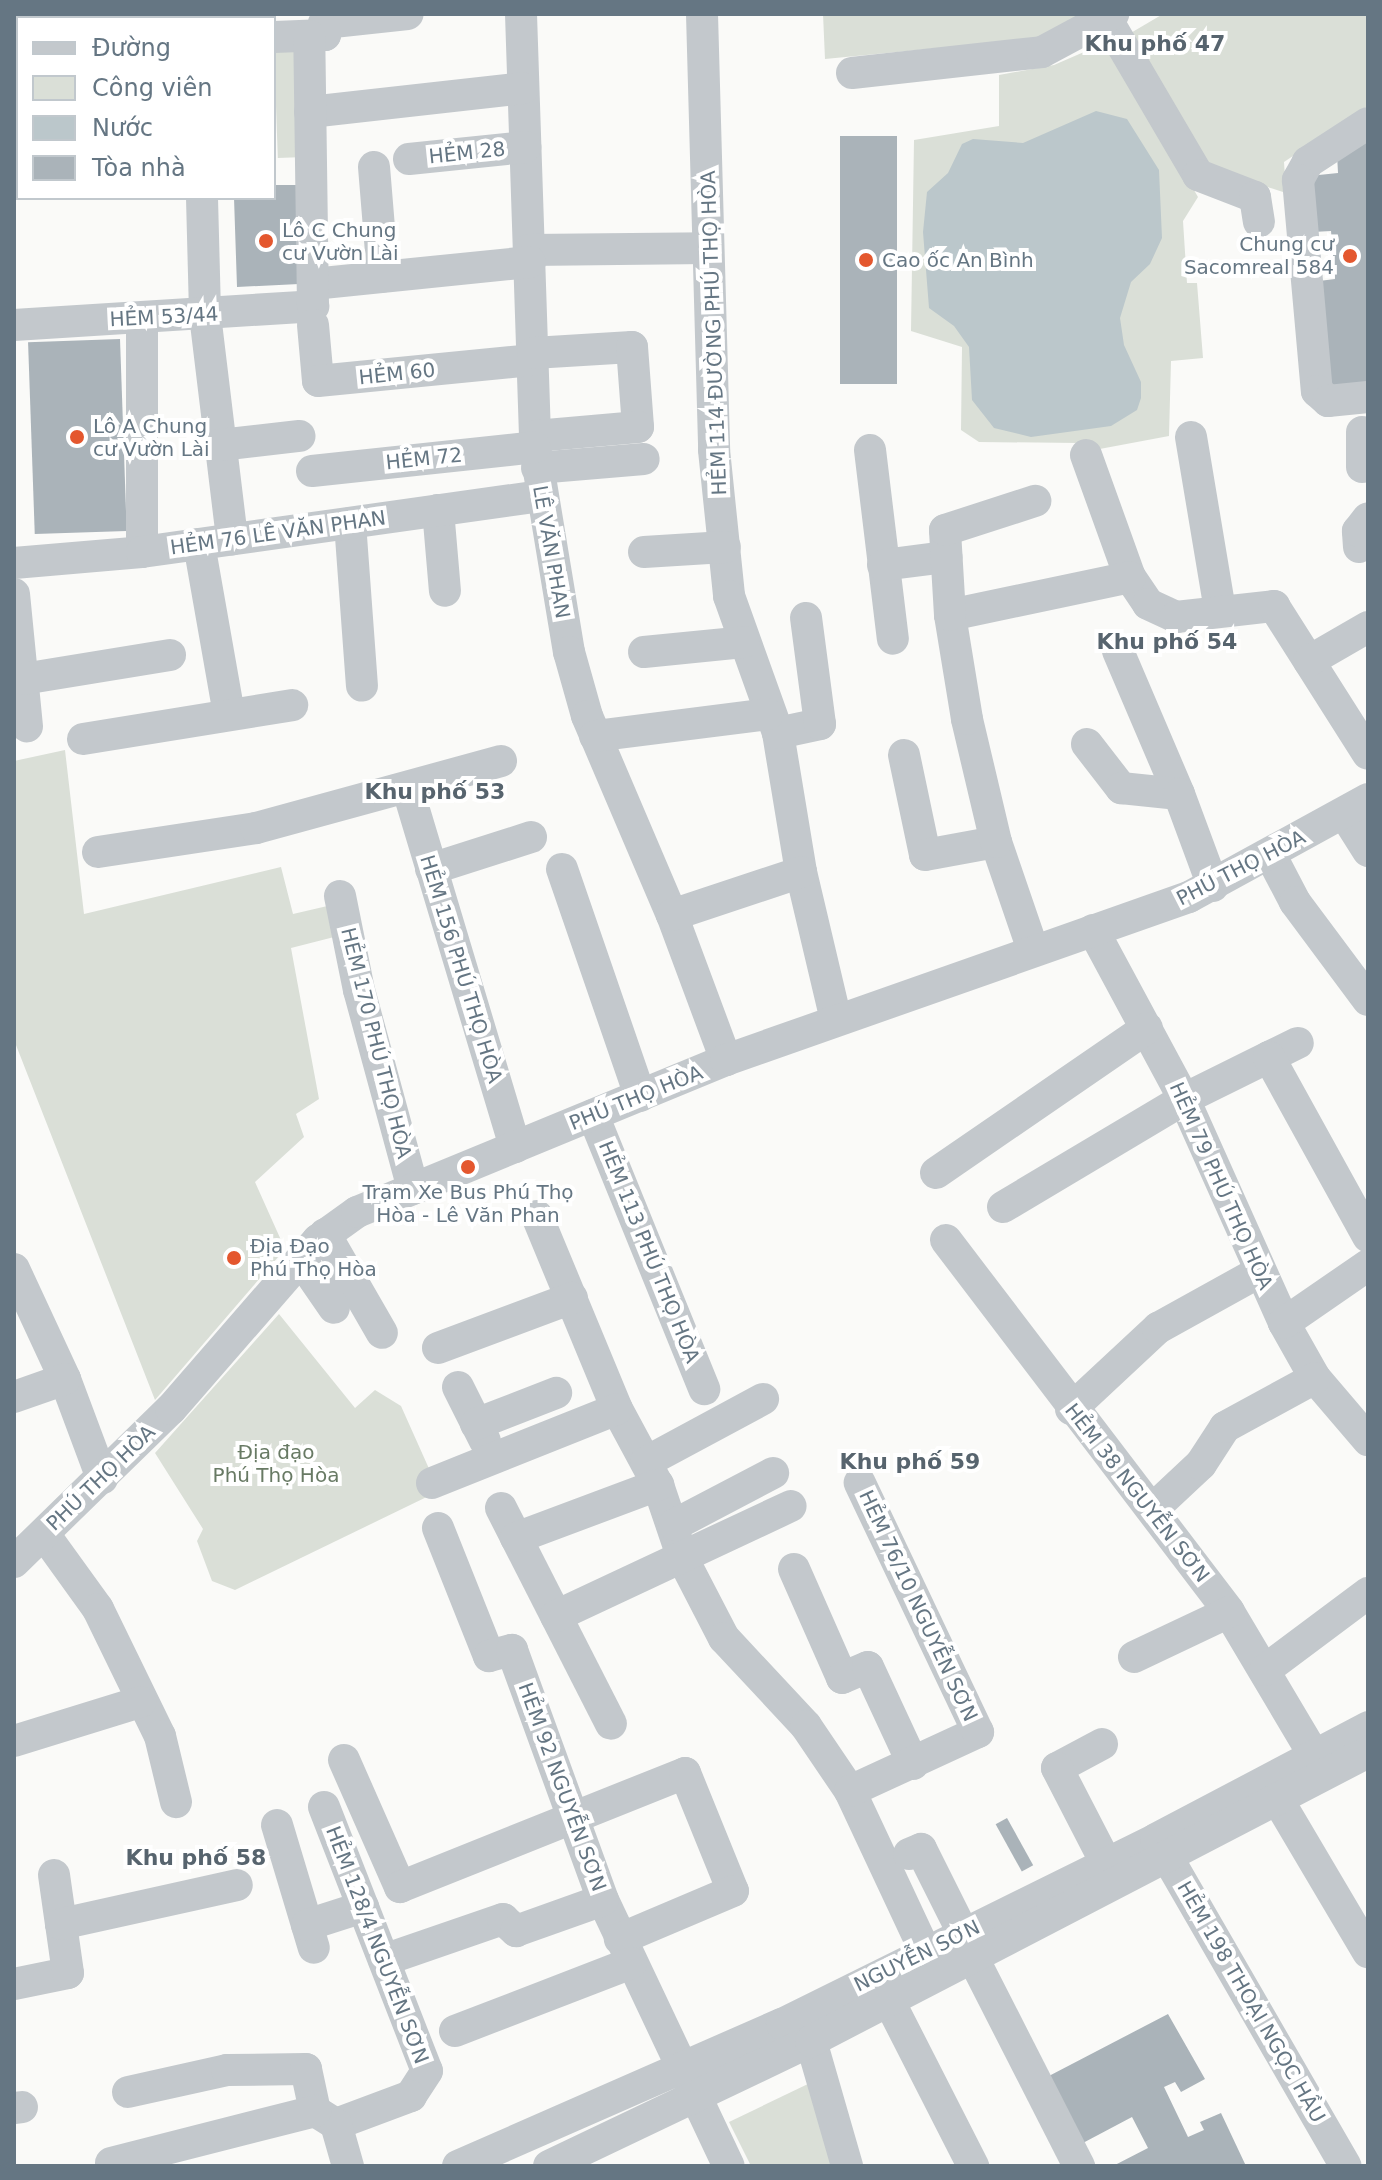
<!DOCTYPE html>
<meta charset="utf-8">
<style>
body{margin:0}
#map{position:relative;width:1382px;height:2180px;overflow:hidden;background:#fafaf8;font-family:"DejaVu Sans",sans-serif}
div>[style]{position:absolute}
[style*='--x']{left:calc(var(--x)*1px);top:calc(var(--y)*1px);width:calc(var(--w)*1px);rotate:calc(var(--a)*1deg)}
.green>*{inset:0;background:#dadfd7;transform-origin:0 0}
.water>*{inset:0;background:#bbc7cb}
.building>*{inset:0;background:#aab3b9;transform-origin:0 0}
.minor>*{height:32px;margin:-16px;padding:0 16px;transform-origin:16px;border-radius:16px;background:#c3c8cc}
.dots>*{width:22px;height:22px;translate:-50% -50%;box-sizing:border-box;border:4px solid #fff;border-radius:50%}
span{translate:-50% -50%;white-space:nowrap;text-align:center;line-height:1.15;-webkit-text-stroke:8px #fff;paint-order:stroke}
.street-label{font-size:20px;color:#657683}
.poi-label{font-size:20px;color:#657683}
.left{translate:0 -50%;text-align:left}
.right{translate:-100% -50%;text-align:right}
.park-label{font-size:20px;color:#687a64}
.neighbourhood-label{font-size:22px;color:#57646e;font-weight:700}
.frame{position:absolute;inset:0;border:16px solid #657683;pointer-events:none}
.legend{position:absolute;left:16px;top:16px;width:260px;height:184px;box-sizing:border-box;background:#fff;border:2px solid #c1c8cd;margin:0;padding:10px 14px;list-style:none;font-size:24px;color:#657683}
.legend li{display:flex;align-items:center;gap:16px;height:40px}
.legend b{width:40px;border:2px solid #c1c8cd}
</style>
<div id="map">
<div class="green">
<div style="clip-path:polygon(823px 14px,1081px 14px,1040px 38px,825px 59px)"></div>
<div style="clip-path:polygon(1163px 14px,1368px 14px,1368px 106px,1284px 162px,1286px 193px,1206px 167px,1129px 34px)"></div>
<div style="clip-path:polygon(1100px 45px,1113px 49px,1198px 197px,1183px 221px,1187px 283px,1197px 283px,1203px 358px,1171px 361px,1169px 436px,1089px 451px,1079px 443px,979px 442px,961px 430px,962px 347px,911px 331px,914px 140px,999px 126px,999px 75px,1054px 65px)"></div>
<div style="left:301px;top:48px;width:109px;height:27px;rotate:88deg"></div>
<div style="clip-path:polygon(65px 750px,84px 914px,281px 867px,293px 914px,336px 904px,342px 935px,291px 948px,319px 1099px,296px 1114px,304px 1137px,255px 1182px,285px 1249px,155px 1400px,14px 1040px,14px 761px)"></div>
<div style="clip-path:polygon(279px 1314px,355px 1408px,375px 1390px,401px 1406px,439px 1491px,235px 1590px,212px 1581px,197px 1541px,203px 1529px,155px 1453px)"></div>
<div style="clip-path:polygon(810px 2083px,833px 2166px,751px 2166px,729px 2122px)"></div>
</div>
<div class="water">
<div style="clip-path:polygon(1096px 111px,1127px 119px,1159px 170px,1162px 238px,1150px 264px,1131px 282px,1120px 318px,1124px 345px,1141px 382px,1141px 398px,1137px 410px,1111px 426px,1031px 437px,994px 428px,972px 400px,969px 347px,954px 326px,929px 308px,923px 232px,927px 192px,948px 173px,962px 144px,973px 139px,1023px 143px)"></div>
</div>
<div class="building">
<div style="clip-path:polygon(1368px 134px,1368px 386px,1328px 389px,1319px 281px,1335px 279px,1331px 231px,1313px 232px,1309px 176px,1338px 173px,1337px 154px)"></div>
<div style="left:840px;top:136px;width:57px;height:248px"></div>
<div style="clip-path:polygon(274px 185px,296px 185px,299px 284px,237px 287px,234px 198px,274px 198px)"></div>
<div style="left:120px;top:339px;width:192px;height:92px;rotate:88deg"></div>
<div style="left:1007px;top:1818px;width:54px;height:13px;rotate:61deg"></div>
<div style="clip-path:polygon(1168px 2014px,1205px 2079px,1181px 2092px,1175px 2082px,1164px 2087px,1188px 2137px,1204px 2130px,1200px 2122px,1221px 2113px,1246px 2166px,1113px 2166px,1148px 2148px,1132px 2117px,1081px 2144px,1047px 2077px)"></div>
</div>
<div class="minor">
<div style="--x:198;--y:14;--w:4;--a:90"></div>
<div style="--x:521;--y:14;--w:433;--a:88.1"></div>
<div style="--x:535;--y:447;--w:208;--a:80.6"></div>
<div style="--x:569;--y:652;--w:66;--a:74.3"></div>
<div style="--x:587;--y:716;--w:216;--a:66.9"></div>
<div style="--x:672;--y:915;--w:155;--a:69.6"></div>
<div style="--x:702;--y:14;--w:436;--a:88.4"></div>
<div style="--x:714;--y:450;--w:147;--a:84.1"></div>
<div style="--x:729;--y:596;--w:145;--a:70.3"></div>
<div style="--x:778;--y:733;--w:141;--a:80.6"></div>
<div style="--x:801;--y:872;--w:152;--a:76.7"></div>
<div style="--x:1106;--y:18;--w:182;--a:59.6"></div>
<div style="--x:1198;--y:175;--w:61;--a:21.1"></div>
<div style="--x:1255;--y:197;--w:25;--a:81"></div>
<div style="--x:324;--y:23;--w:84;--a:-6.1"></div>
<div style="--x:274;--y:37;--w:51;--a:-2.2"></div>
<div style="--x:325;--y:35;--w:5;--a:-90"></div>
<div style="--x:14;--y:48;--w:4;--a:0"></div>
<div style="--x:852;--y:73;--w:191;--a:-6.3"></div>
<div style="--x:1042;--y:52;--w:81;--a:-28.2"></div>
<div style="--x:310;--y:112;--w:214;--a:-6.4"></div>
<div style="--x:1368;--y:123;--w:72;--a:147"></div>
<div style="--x:1308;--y:162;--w:21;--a:119"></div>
<div style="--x:1298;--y:180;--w:212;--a:84.9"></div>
<div style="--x:1317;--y:391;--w:15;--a:42"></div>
<div style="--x:1328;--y:401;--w:40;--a:-5.7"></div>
<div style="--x:409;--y:159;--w:117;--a:-5.9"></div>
<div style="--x:374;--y:167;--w:110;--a:85.3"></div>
<div style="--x:14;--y:179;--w:4;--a:0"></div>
<div style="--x:202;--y:198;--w:117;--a:88.5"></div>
<div style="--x:205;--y:315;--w:226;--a:83.1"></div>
<div style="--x:529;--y:250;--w:179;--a:-0.6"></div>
<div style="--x:313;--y:284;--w:218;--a:-5.8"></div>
<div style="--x:142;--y:318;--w:234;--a:90"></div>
<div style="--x:14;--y:325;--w:300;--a:-3.6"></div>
<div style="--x:313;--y:306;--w:270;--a:-90.8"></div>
<div style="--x:313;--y:325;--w:56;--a:84.9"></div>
<div style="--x:318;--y:381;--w:216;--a:-5.6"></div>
<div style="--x:533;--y:353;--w:99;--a:-3.5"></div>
<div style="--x:632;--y:347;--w:80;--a:85.7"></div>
<div style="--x:638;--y:427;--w:103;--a:175"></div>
<div style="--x:1362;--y:432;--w:35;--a:90"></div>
<div style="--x:1191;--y:437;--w:176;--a:80.5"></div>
<div style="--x:220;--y:445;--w:80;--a:-6.5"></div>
<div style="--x:870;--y:450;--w:190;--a:83.1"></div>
<div style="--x:1086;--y:455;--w:130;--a:70.2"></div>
<div style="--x:1130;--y:577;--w:32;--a:56"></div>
<div style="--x:1148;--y:604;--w:31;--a:25"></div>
<div style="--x:1176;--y:617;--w:99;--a:-6.4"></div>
<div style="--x:1274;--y:606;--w:175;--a:57.6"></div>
<div style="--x:537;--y:468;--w:107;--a:-4.8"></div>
<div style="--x:312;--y:471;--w:224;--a:-6.1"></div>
<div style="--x:438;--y:510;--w:81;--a:85.1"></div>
<div style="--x:350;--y:523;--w:163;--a:85.8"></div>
<div style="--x:199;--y:544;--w:173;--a:80"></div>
<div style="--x:1359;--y:547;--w:16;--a:-94"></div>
<div style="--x:1358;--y:531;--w:16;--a:-52"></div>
<div style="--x:644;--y:552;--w:81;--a:-3.5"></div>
<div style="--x:14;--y:563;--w:128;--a:-4.9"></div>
<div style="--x:142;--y:552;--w:402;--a:-8"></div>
<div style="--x:883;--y:565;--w:64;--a:-7.2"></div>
<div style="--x:14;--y:594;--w:133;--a:84.4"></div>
<div style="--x:950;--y:615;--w:184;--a:-11.9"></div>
<div style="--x:1118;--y:651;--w:155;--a:66.9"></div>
<div style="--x:644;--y:652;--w:100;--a:-5.7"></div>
<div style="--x:1309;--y:661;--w:68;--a:-30"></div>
<div style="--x:23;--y:679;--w:149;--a:-9.3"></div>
<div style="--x:778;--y:733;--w:43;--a:-12.1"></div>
<div style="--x:820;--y:724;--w:107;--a:-97.5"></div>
<div style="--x:595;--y:736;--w:174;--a:-7.2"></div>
<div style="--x:83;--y:739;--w:212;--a:-9.2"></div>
<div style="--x:1087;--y:744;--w:56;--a:52.3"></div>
<div style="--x:1121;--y:788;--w:58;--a:5.9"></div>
<div style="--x:1179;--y:794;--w:98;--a:69.7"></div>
<div style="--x:904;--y:755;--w:102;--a:78.1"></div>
<div style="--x:925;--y:855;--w:72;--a:-10.4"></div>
<div style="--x:408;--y:790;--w:373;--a:73.3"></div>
<div style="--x:1344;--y:813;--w:45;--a:57.7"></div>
<div style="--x:98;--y:852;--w:160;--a:-8.6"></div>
<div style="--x:256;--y:828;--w:254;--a:-15.3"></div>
<div style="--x:1271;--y:856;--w:52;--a:62.4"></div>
<div style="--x:1295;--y:902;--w:122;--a:53.3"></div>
<div style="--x:431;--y:869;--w:105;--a:-17.7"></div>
<div style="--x:562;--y:869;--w:240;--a:71"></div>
<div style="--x:340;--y:896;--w:96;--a:78.6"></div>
<div style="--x:359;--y:990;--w:206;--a:74.8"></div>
<div style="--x:672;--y:915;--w:136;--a:-18.4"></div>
<div style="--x:1093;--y:930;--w:192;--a:61.7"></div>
<div style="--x:1184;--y:1099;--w:245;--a:65.9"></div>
<div style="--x:1284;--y:1323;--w:63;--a:60.6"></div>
<div style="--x:1315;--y:1378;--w:82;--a:49.5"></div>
<div style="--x:1033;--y:950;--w:114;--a:-108.9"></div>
<div style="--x:996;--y:842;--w:126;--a:-103.3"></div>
<div style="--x:967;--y:719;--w:105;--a:-99.3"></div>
<div style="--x:950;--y:615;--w:85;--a:-93.4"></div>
<div style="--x:945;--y:530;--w:95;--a:-17.9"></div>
<div style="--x:1269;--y:1057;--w:32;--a:-26"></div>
<div style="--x:593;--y:1115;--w:296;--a:67.9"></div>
<div style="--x:936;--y:1173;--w:256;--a:-34.5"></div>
<div style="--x:1003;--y:1207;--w:211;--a:-30.8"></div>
<div style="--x:1184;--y:1099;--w:95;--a:-26.3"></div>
<div style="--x:1269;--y:1057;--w:205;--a:61.1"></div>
<div style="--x:537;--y:1216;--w:209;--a:67.5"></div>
<div style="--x:617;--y:1409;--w:86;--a:61.7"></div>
<div style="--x:658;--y:1485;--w:78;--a:71.3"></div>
<div style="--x:683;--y:1559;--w:89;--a:62.6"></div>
<div style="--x:724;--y:1638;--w:120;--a:47"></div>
<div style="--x:806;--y:1726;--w:78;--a:55.9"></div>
<div style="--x:850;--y:1791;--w:177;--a:64.9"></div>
<div style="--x:325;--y:1234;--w:114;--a:60.1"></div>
<div style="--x:946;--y:1240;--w:467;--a:52.7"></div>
<div style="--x:1229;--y:1612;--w:166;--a:59.3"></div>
<div style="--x:301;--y:1260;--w:58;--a:55.5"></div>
<div style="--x:14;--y:1269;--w:121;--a:65.1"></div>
<div style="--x:65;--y:1379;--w:106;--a:69.5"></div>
<div style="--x:1284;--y:1323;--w:102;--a:-34.6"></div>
<div style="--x:438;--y:1348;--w:143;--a:-20.5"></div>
<div style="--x:458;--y:1387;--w:60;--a:63.4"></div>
<div style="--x:14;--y:1397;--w:54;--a:-19.4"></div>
<div style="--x:1071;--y:1409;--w:119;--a:-43"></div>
<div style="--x:1158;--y:1328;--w:115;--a:-29"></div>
<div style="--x:476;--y:1424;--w:86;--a:-21.2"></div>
<div style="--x:646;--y:1462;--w:133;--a:-28.3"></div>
<div style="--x:432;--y:1483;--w:199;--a:-21.8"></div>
<div style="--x:501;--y:1508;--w:242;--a:63"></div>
<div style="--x:1154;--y:1508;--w:64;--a:-43.1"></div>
<div style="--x:1201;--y:1464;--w:44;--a:-57"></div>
<div style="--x:1225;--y:1427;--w:102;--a:-28.6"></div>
<div style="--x:674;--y:1525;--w:112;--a:-27.7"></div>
<div style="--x:438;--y:1528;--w:138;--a:68.3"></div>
<div style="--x:489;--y:1656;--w:24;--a:-15"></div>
<div style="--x:512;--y:1650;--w:266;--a:70"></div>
<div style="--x:603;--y:1900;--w:294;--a:64.7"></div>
<div style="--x:44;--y:1534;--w:92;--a:54.2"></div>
<div style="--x:98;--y:1609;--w:141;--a:64"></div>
<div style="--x:160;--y:1736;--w:68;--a:76.4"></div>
<div style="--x:516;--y:1538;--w:152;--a:-20.5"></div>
<div style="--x:14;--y:1562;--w:219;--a:-44.3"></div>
<div style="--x:171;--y:1409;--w:224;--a:-49"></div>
<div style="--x:318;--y:1240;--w:48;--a:-35.7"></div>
<div style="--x:357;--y:1212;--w:399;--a:-22.4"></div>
<div style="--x:726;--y:1060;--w:491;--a:-19.4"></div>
<div style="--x:1189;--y:897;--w:204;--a:-28.7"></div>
<div style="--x:794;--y:1569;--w:119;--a:66.2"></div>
<div style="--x:842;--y:1678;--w:28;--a:-23"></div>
<div style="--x:868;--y:1667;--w:107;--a:65.1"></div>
<div style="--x:556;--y:1616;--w:259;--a:-25.1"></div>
<div style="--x:1134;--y:1657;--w:105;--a:-25.3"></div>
<div style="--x:1265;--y:1670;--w:129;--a:-36.8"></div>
<div style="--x:14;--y:1741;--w:132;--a:-17.2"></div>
<div style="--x:1102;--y:1744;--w:51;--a:151.9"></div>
<div style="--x:1057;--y:1768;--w:107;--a:62.7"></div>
<div style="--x:344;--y:1760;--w:139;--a:66.2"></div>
<div style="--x:400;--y:1887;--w:307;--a:-21.8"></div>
<div style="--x:685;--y:1773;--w:127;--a:67.9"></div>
<div style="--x:733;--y:1891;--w:123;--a:157"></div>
<div style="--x:850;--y:1791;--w:141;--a:-24.7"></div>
<div style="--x:978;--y:1732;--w:276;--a:-115.4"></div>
<div style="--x:1278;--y:1800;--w:177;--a:59.4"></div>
<div style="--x:324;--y:1807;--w:283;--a:68.7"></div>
<div style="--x:427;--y:2071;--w:30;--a:123"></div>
<div style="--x:411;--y:2096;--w:80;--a:159.5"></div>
<div style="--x:277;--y:1825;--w:128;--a:73.3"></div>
<div style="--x:1158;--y:1841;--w:375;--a:60"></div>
<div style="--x:909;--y:1854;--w:13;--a:-23"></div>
<div style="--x:921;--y:1849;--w:94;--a:63.4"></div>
<div style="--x:54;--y:1875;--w:49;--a:81.9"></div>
<div style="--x:307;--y:1925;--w:59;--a:-17.8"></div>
<div style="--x:972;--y:1956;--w:236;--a:63"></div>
<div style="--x:384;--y:1960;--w:126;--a:-19"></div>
<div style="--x:503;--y:1919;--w:18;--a:43"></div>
<div style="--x:516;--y:1931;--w:92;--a:-19.6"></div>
<div style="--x:14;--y:1984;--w:55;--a:-11.5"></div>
<div style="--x:68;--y:1973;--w:49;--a:-98.1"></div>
<div style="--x:61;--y:1924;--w:180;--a:-12.5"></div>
<div style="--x:887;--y:1997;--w:190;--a:63"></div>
<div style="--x:455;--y:2031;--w:189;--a:-21.1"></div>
<div style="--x:811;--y:2041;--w:130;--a:73.9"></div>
<div style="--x:128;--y:2092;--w:101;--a:-12.5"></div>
<div style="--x:227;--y:2070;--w:79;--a:-0.7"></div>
<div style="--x:306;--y:2069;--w:43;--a:77.9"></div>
<div style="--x:315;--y:2111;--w:25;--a:32"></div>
<div style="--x:336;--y:2124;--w:44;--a:74.1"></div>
<div style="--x:14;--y:2108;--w:8;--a:-7"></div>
<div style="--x:111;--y:2163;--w:211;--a:-14.3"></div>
<div style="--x:458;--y:2166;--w:354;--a:-23.7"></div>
<div style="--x:782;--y:2024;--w:417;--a:-26.3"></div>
<div style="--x:1156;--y:1839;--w:240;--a:-27.8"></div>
<div style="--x:549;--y:2166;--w:290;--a:-25.5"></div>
<div style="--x:811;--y:2041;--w:628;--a:-27.42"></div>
</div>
<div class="dots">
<div style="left:266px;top:241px;background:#e4572e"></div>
<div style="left:1350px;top:256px;background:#e4572e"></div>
<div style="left:866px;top:260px;background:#e4572e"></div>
<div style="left:77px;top:437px;background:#e4572e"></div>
<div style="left:468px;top:1167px;background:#e4572e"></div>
<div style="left:234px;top:1258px;background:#e4572e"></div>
</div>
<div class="street-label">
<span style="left:467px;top:153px;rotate:-6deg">HẺM 28</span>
<span style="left:164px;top:317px;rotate:-3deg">HẺM 53/44</span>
<span style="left:714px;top:333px;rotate:-92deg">HẺM 114 ĐƯỜNG PHÚ THỌ HÒA</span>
<span style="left:397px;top:374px;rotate:-6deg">HẺM 60</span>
<span style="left:424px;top:459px;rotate:-6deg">HẺM 72</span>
<span style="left:278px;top:533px;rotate:-8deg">HẺM 76 LÊ VĂN PHAN</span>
<span style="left:551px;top:552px;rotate:80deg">LÊ VĂN PHAN</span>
<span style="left:1241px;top:868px;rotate:-27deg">PHÚ THỌ HÒA</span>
<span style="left:461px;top:969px;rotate:73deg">HẺM 156 PHÚ THỌ HÒA</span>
<span style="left:376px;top:1043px;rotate:76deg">HẺM 170 PHÚ THỌ HÒA</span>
<span style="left:636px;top:1098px;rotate:-22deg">PHÚ THỌ HÒA</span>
<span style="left:1221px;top:1186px;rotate:66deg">HẺM 79 PHÚ THỌ HÒA</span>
<span style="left:649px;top:1252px;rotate:68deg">HẺM 113 PHÚ THỌ HÒA</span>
<span style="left:101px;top:1478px;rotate:-44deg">PHÚ THỌ HÒA</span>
<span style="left:1137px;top:1493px;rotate:52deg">HẺM 38 NGUYỄN SƠN</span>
<span style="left:918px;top:1606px;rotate:65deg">HẺM 76/10 NGUYỄN SƠN</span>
<span style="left:562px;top:1787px;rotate:70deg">HẺM 92 NGUYỄN SƠN</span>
<span style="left:377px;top:1945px;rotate:69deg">HẺM 128/4 NGUYỄN SƠN</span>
<span style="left:917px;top:1956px;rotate:-26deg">NGUYỄN SƠN</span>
<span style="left:1251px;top:2002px;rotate:60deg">HẺM 198 THOẠI NGỌC HẦU</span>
</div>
<div class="poi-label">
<span class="left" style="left:282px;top:242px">Lô C Chung<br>cư Vườn Lài</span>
<span class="right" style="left:1334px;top:256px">Chung cư<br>Sacomreal 584</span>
<span class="left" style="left:882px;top:260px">Cao ốc An Bình</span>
<span class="left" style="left:93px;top:438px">Lô A Chung<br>cư Vườn Lài</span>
<span style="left:468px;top:1204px">Trạm Xe Bus Phú Thọ<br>Hòa - Lê Văn Phan</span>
<span class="left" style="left:250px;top:1258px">Địa Đạo<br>Phú Thọ Hòa</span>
</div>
<div class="park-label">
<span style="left:276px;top:1464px">Địa đạo<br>Phú Thọ Hòa</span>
</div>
<div class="neighbourhood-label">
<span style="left:1155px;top:44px">Khu phố 47</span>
<span style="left:1167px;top:642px">Khu phố 54</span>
<span style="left:435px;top:792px">Khu phố 53</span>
<span style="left:910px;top:1462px">Khu phố 59</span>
<span style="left:196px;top:1858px">Khu phố 58</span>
</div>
<div class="frame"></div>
<ul class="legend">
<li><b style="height:10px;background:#c3c8cc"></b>Đường</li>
<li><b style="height:22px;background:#dadfd7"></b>Công viên</li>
<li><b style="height:22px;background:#bbc7cb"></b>Nước</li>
<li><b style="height:22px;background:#aab3b9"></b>Tòa nhà</li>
</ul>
</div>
